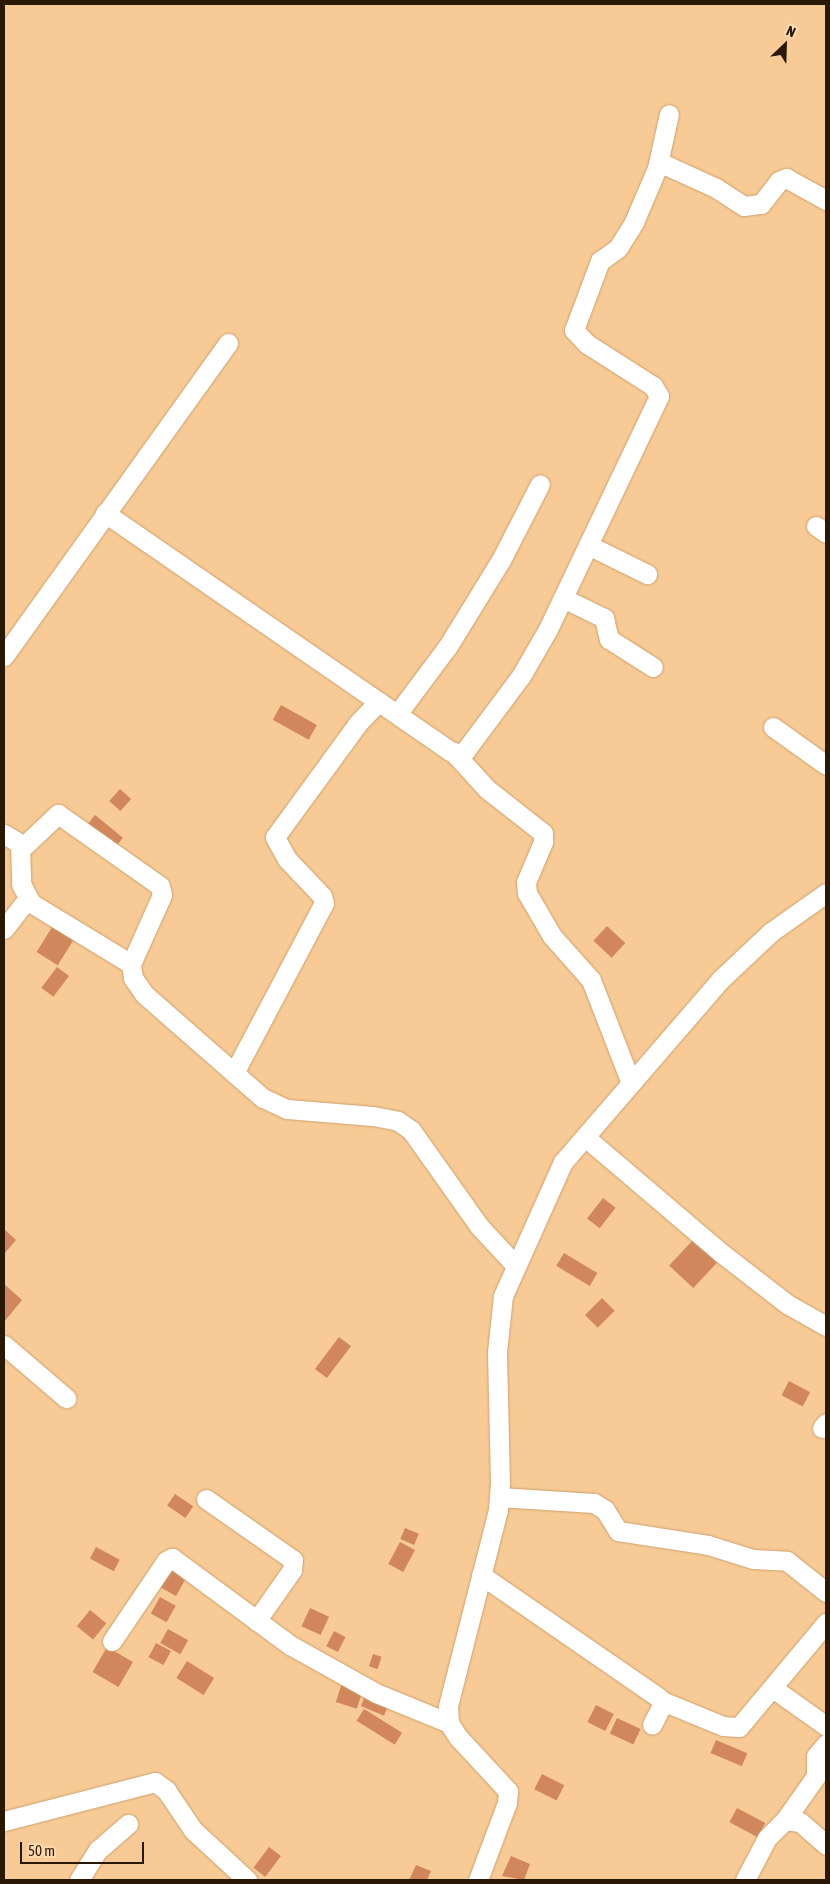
<!DOCTYPE html>
<style>
body{margin:0}
#map{position:relative;width:830px;height:1884px;overflow:hidden;background:#f8cb96;font-family:"Asap Condensed",sans-serif}
div>[style]{position:absolute}
[style*='--x']{left:calc(var(--x)*1px);top:calc(var(--y)*1px);width:calc(var(--w)*1px);rotate:calc(var(--a)*1deg)}
.building>*{inset:0;background:#d1875b;transform-origin:0 0}
.roads{filter:drop-shadow(0 0 1px #cda26f) drop-shadow(0 0 1px #cda26f)}
.minor>*{height:19px;margin:-9.5px;padding:0 9.5px;transform-origin:9.5px;border-radius:9.5px;background:#fff}
span{translate:-50% -50%;white-space:nowrap;text-align:center;line-height:1.15;-webkit-text-stroke:4px #fedab0;paint-order:stroke}
.frame{position:absolute;inset:0;border:5px solid #281804;pointer-events:none}
.north{position:absolute;left:760px;top:20px;width:50px;height:50px;-webkit-text-stroke:4px #fedab0;paint-order:stroke;rotate:24deg;font-size:14px;font-weight:700;line-height:20px;text-align:center;color:#281804}
.north::after{content:'';display:block;margin:auto;width:18px;height:22px;background:#281804;clip-path:polygon(50% 0,100% 100%,50% 72%,0 100%)}
.scale{position:absolute;left:20px;top:1842px;width:124px;height:22px;box-sizing:border-box;border:2px solid #281804;border-top:0;padding-left:6px;font-size:15px;line-height:18px;white-space:nowrap;color:#281804;-webkit-text-stroke:4px #fedab0;paint-order:stroke}
</style>
<div id="map">
<div class="building">
<div style="left:281px;top:705px;width:41px;height:17px;rotate:29deg"></div>
<div style="left:120px;top:789px;width:15px;height:16px;rotate:42deg"></div>
<div style="left:95px;top:815px;width:36px;height:16px;rotate:39deg"></div>
<div style="left:54px;top:924px;width:25px;height:33px;rotate:32deg"></div>
<div style="left:607px;top:926px;width:25px;height:20px;rotate:43deg"></div>
<div style="left:57px;top:967px;width:15px;height:26px;rotate:37deg"></div>
<div style="left:603px;top:1198px;width:16px;height:26px;rotate:38deg"></div>
<div style="clip-path:polygon(4px 1229px,16px 1240px,4px 1254px)"></div>
<div style="left:693px;top:1240px;width:33px;height:35px;rotate:43deg"></div>
<div style="left:564px;top:1253px;width:39px;height:15px;rotate:31deg"></div>
<div style="clip-path:polygon(4px 1284px,22px 1300px,4px 1322px)"></div>
<div style="left:602px;top:1298px;width:18px;height:24px;rotate:45deg"></div>
<div style="left:339px;top:1337px;width:15px;height:40px;rotate:37deg"></div>
<div style="left:789px;top:1381px;width:24px;height:16px;rotate:28deg"></div>
<div style="left:175px;top:1494px;width:22px;height:14px;rotate:34deg"></div>
<div style="left:405px;top:1528px;width:15px;height:12px;rotate:23deg"></div>
<div style="left:400px;top:1542px;width:17px;height:25px;rotate:28deg"></div>
<div style="left:96px;top:1547px;width:27px;height:13px;rotate:28deg"></div>
<div style="left:163px;top:1566px;width:26px;height:20px;rotate:29deg"></div>
<div style="left:160px;top:1597px;width:18px;height:19px;rotate:29deg"></div>
<div style="left:310px;top:1608px;width:21px;height:20px;rotate:25deg"></div>
<div style="left:90px;top:1610px;width:21px;height:21px;rotate:39deg"></div>
<div style="left:168px;top:1629px;width:23px;height:16px;rotate:29deg"></div>
<div style="left:334px;top:1631px;width:13px;height:17px;rotate:27deg"></div>
<div style="left:156px;top:1643px;width:17px;height:16px;rotate:28deg"></div>
<div style="left:107px;top:1647px;width:30px;height:29px;rotate:30deg"></div>
<div style="left:373px;top:1654px;width:9px;height:13px;rotate:18deg"></div>
<div style="left:187px;top:1661px;width:32px;height:20px;rotate:32deg"></div>
<div style="left:342px;top:1683px;width:22px;height:20px;rotate:18deg"></div>
<div style="left:366px;top:1694px;width:25px;height:13px;rotate:23deg"></div>
<div style="left:596px;top:1705px;width:20px;height:19px;rotate:27deg"></div>
<div style="left:364px;top:1709px;width:45px;height:14px;rotate:32deg"></div>
<div style="left:617px;top:1718px;width:26px;height:17px;rotate:25deg"></div>
<div style="left:716px;top:1740px;width:34px;height:14px;rotate:23deg"></div>
<div style="left:542px;top:1774px;width:25px;height:17px;rotate:27deg"></div>
<div style="left:737px;top:1808px;width:32px;height:16px;rotate:28deg"></div>
<div style="left:269px;top:1847px;width:15px;height:26px;rotate:37deg"></div>
<div style="clip-path:polygon(511px 1856px,530px 1864px,524px 1880px,502px 1876px)"></div>
<div style="clip-path:polygon(416px 1865px,431px 1871px,427px 1880px,409px 1880px)"></div>
</div>
<div class="roads">
<div class="minor">
<div style="--x:659;--y:162;--w:63;--a:24.5"></div>
<div style="--x:716;--y:188;--w:33;--a:33"></div>
<div style="--x:744;--y:206;--w:17;--a:-7"></div>
<div style="--x:761;--y:204;--w:29;--a:-52"></div>
<div style="--x:779;--y:181;--w:8;--a:-23"></div>
<div style="--x:786;--y:178;--w:46;--a:28.8"></div>
<div style="--x:105;--y:513;--w:419;--a:34.6"></div>
<div style="--x:450;--y:751;--w:11;--a:15"></div>
<div style="--x:461;--y:754;--w:5;--a:-37"></div>
<div style="--x:465;--y:751;--w:94;--a:-53.3"></div>
<div style="--x:521;--y:676;--w:54;--a:-60.1"></div>
<div style="--x:548;--y:629;--w:258;--a:-64.5"></div>
<div style="--x:659;--y:396;--w:12;--a:-121"></div>
<div style="--x:653;--y:386;--w:78;--a:-147.5"></div>
<div style="--x:587;--y:344;--w:19;--a:-133"></div>
<div style="--x:574;--y:330;--w:74;--a:-69.4"></div>
<div style="--x:600;--y:261;--w:22;--a:-36"></div>
<div style="--x:618;--y:248;--w:31;--a:-58"></div>
<div style="--x:634;--y:222;--w:59;--a:-66.9"></div>
<div style="--x:657;--y:168;--w:55;--a:-77.5"></div>
<div style="--x:816;--y:526;--w:12;--a:35"></div>
<div style="--x:588;--y:545;--w:66;--a:26.2"></div>
<div style="--x:563;--y:598;--w:46;--a:26"></div>
<div style="--x:604;--y:618;--w:22;--a:77"></div>
<div style="--x:609;--y:639;--w:52;--a:32.5"></div>
<div style="--x:4;--y:656;--w:385;--a:-54.4"></div>
<div style="--x:398;--y:713;--w:84;--a:-53.3"></div>
<div style="--x:448;--y:646;--w:101;--a:-58.4"></div>
<div style="--x:501;--y:560;--w:85;--a:-62.8"></div>
<div style="--x:773;--y:727;--w:65;--a:35.6"></div>
<div style="--x:455;--y:754;--w:47;--a:47.6"></div>
<div style="--x:487;--y:789;--w:71;--a:38.2"></div>
<div style="--x:543;--y:833;--w:9;--a:90"></div>
<div style="--x:543;--y:842;--w:43;--a:113"></div>
<div style="--x:526;--y:882;--w:11;--a:85"></div>
<div style="--x:527;--y:893;--w:50;--a:59.8"></div>
<div style="--x:552;--y:936;--w:59;--a:48.4"></div>
<div style="--x:591;--y:980;--w:110;--a:68.8"></div>
<div style="--x:4;--y:834;--w:23;--a:31"></div>
<div style="--x:24;--y:846;--w:47;--a:-43.3"></div>
<div style="--x:58;--y:814;--w:125;--a:35.2"></div>
<div style="--x:160;--y:886;--w:9;--a:77"></div>
<div style="--x:162;--y:895;--w:76;--a:114.2"></div>
<div style="--x:131;--y:964;--w:14;--a:82"></div>
<div style="--x:133;--y:978;--w:19;--a:55"></div>
<div style="--x:144;--y:994;--w:158;--a:41.2"></div>
<div style="--x:263;--y:1098;--w:26;--a:25"></div>
<div style="--x:287;--y:1109;--w:86;--a:4.7"></div>
<div style="--x:373;--y:1116;--w:25;--a:11"></div>
<div style="--x:398;--y:1121;--w:16;--a:35"></div>
<div style="--x:411;--y:1130;--w:118;--a:54.7"></div>
<div style="--x:479;--y:1226;--w:54;--a:47.2"></div>
<div style="--x:20;--y:846;--w:38;--a:88"></div>
<div style="--x:21;--y:884;--w:21;--a:62"></div>
<div style="--x:31;--y:903;--w:117;--a:31.4"></div>
<div style="--x:4;--y:929;--w:39;--a:-52"></div>
<div style="--x:234;--y:1073;--w:192;--a:-62.1"></div>
<div style="--x:324;--y:903;--w:7;--a:-106"></div>
<div style="--x:322;--y:896;--w:51;--a:-133.4"></div>
<div style="--x:287;--y:859;--w:25;--a:-119"></div>
<div style="--x:275;--y:837;--w:141;--a:-53.9"></div>
<div style="--x:358;--y:723;--w:30;--a:-46"></div>
<div style="--x:585;--y:1137;--w:177;--a:40.4"></div>
<div style="--x:720;--y:1252;--w:85;--a:37.8"></div>
<div style="--x:787;--y:1304;--w:45;--a:29.4"></div>
<div style="--x:4;--y:1345;--w:82;--a:40.5"></div>
<div style="--x:822;--y:1428;--w:6;--a:-51"></div>
<div style="--x:499;--y:1497;--w:95;--a:3.6"></div>
<div style="--x:594;--y:1503;--w:13;--a:32"></div>
<div style="--x:605;--y:1510;--w:25;--a:58"></div>
<div style="--x:618;--y:1531;--w:91;--a:8.8"></div>
<div style="--x:708;--y:1545;--w:47;--a:17.3"></div>
<div style="--x:753;--y:1559;--w:34;--a:3"></div>
<div style="--x:787;--y:1561;--w:50;--a:38.5"></div>
<div style="--x:206;--y:1499;--w:106;--a:35"></div>
<div style="--x:293;--y:1560;--w:10;--a:96"></div>
<div style="--x:292;--y:1570;--w:62;--a:125.2"></div>
<div style="--x:481;--y:1575;--w:216;--a:34.6"></div>
<div style="--x:659;--y:1698;--w:8;--a:67"></div>
<div style="--x:662;--y:1705;--w:22;--a:117"></div>
<div style="--x:112;--y:1641;--w:97;--a:-56"></div>
<div style="--x:166;--y:1561;--w:7;--a:-27"></div>
<div style="--x:172;--y:1558;--w:147;--a:36.4"></div>
<div style="--x:290;--y:1645;--w:98;--a:29.2"></div>
<div style="--x:376;--y:1693;--w:79;--a:22.3"></div>
<div style="--x:774;--y:1689;--w:64;--a:35.4"></div>
<div style="--x:662;--y:1701;--w:66;--a:22.3"></div>
<div style="--x:723;--y:1726;--w:16;--a:4"></div>
<div style="--x:739;--y:1727;--w:136;--a:-50.1"></div>
<div style="--x:785;--y:1820;--w:54;--a:-54.8"></div>
<div style="--x:816;--y:1776;--w:20;--a:-90"></div>
<div style="--x:816;--y:1756;--w:16;--a:-50"></div>
<div style="--x:4;--y:1821;--w:156;--a:-14.5"></div>
<div style="--x:155;--y:1782;--w:14;--a:36"></div>
<div style="--x:166;--y:1790;--w:48;--a:56"></div>
<div style="--x:193;--y:1830;--w:74;--a:42.8"></div>
<div style="--x:79;--y:1880;--w:36;--a:-58"></div>
<div style="--x:98;--y:1850;--w:40;--a:-41"></div>
<div style="--x:478;--y:1880;--w:82;--a:-69.4"></div>
<div style="--x:507;--y:1803;--w:12;--a:-85"></div>
<div style="--x:508;--y:1791;--w:74;--a:-132.8"></div>
<div style="--x:458;--y:1737;--w:17;--a:-123"></div>
<div style="--x:449;--y:1723;--w:17;--a:-93"></div>
<div style="--x:448;--y:1706;--w:202;--a:-75.7"></div>
<div style="--x:498;--y:1510;--w:26;--a:-86"></div>
<div style="--x:500;--y:1484;--w:132;--a:-91.3"></div>
<div style="--x:497;--y:1352;--w:56;--a:-83.9"></div>
<div style="--x:503;--y:1296;--w:147;--a:-65.9"></div>
<div style="--x:563;--y:1162;--w:240;--a:-49.2"></div>
<div style="--x:720;--y:980;--w:70;--a:-43.3"></div>
<div style="--x:771;--y:932;--w:67;--a:-35.3"></div>
<div style="--x:745;--y:1880;--w:47;--a:-62.4"></div>
<div style="--x:767;--y:1838;--w:25;--a:-45"></div>
<div style="--x:785;--y:1820;--w:15;--a:8"></div>
<div style="--x:800;--y:1822;--w:35;--a:41"></div>
</div>
</div>
<div class="frame"></div>
<div class="north">N</div>
<div class="scale">50 m</div>
</div>
